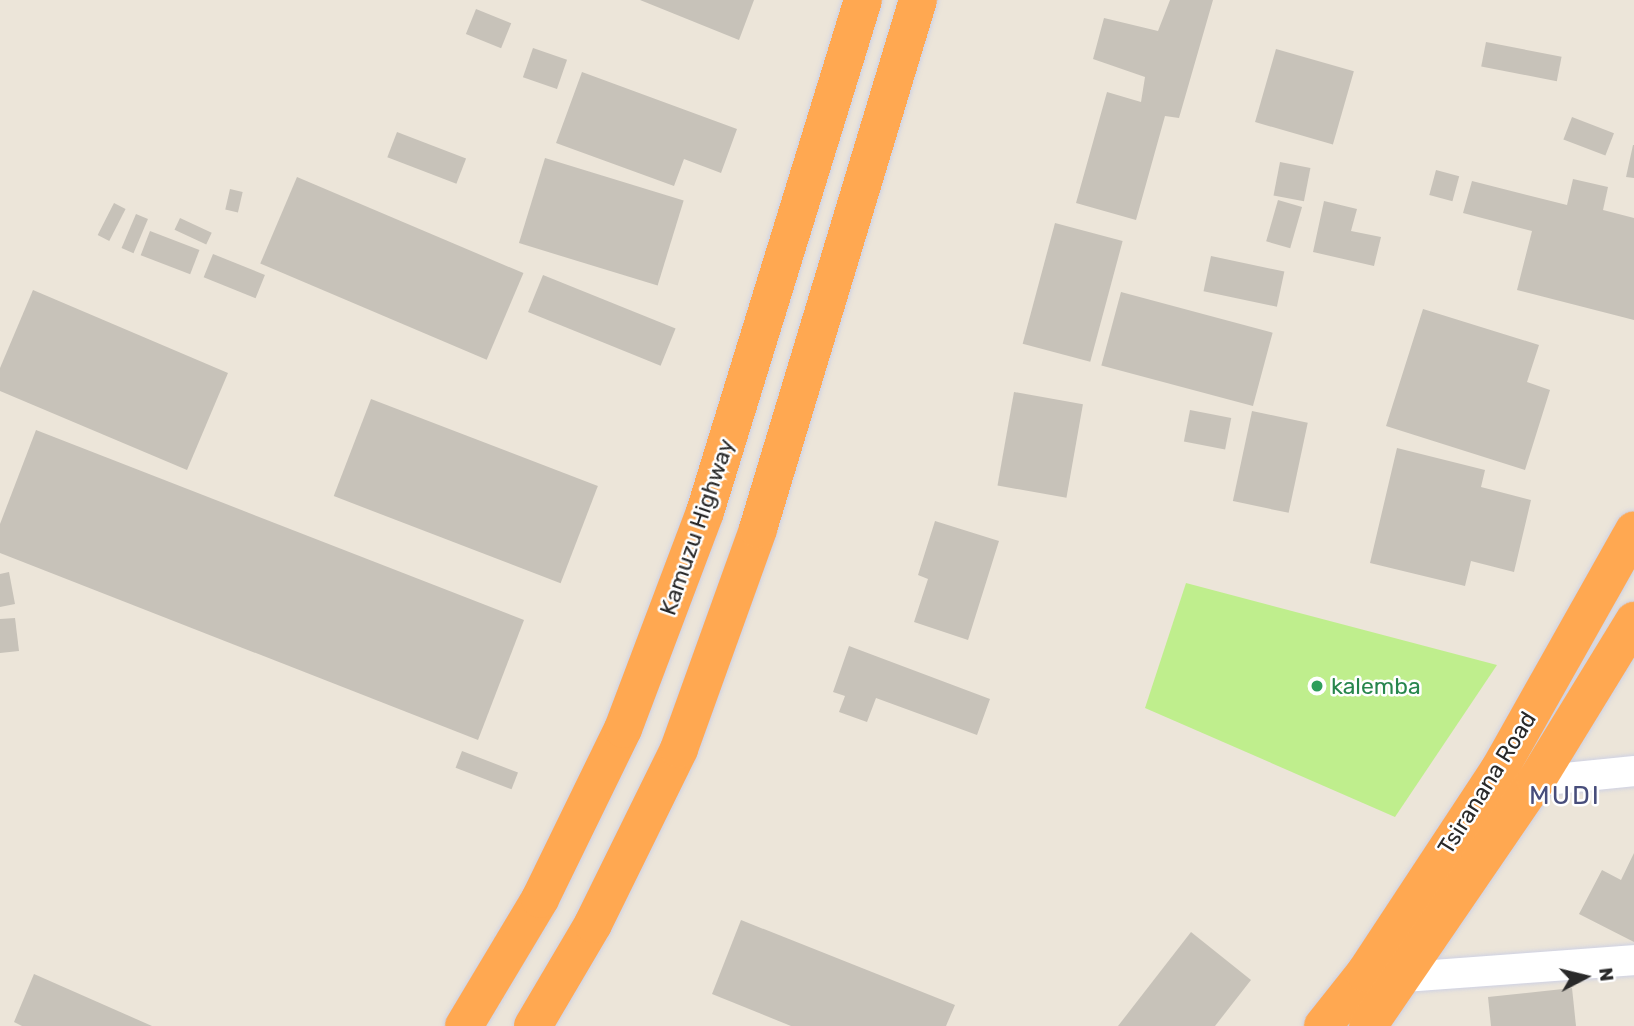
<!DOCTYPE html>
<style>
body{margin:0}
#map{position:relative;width:1634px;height:1026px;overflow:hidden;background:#ece5d9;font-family:Rubik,sans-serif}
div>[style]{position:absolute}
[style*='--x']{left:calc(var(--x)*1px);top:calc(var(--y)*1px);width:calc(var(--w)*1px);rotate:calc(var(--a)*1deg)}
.pitch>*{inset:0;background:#bfee8d}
.building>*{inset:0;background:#c7c2b9;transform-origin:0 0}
.roads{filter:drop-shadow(0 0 2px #ced1e3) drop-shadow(0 0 2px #ced1e3)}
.street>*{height:30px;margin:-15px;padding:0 15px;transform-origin:15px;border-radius:15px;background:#fff}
.highway>*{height:38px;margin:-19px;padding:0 19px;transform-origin:19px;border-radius:19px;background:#ffa851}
.dots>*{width:19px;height:19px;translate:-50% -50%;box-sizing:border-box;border:4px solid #fff;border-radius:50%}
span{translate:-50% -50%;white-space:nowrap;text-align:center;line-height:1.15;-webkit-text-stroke:5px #fff;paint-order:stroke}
.street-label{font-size:23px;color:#292929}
.leisure-label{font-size:23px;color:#27864d}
.left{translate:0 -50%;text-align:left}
.quarter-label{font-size:26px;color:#474d7b;letter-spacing:2px}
.north{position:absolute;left:1550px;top:942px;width:70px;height:70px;-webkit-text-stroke:5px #fff;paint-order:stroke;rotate:83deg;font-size:19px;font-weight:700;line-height:28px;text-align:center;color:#292929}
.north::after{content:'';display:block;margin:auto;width:24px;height:32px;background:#292929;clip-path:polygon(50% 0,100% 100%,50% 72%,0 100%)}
</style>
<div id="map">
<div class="pitch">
<div style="clip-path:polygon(1186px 583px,1497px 665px,1395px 817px,1145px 708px)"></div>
</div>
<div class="building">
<div style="clip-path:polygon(640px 0,754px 0,739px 40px)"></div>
<div style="clip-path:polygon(1170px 0,1213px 0,1179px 118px,1165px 116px,1136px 220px,1076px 203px,1107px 92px,1141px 102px,1145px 77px,1093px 59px,1104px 18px,1158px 31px)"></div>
<div style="left:476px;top:9px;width:38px;height:27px;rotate:22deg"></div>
<div style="left:1486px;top:42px;width:77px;height:25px;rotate:11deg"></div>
<div style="left:533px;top:48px;width:36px;height:31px;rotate:19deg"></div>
<div style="left:1276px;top:49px;width:81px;height:76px;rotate:16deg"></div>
<div style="clip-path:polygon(582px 72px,737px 129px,721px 173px,684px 159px,674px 186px,556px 143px)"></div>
<div style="left:1572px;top:117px;width:45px;height:24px;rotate:21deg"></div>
<div style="left:397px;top:132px;width:74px;height:27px;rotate:21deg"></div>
<div style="clip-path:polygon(1633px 145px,1634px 145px,1634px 178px,1626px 177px)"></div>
<div style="left:545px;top:158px;width:145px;height:89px;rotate:17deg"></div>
<div style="left:1280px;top:162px;width:31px;height:34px;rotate:11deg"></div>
<div style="left:1436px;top:170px;width:24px;height:26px;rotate:15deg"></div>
<div style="left:297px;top:177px;width:246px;height:94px;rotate:23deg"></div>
<div style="clip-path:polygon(1573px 179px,1608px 187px,1603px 210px,1634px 218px,1634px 320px,1517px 290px,1532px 231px,1463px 213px,1472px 181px,1567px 205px)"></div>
<div style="left:230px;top:189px;width:13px;height:21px;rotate:13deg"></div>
<div style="left:1278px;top:200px;width:25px;height:43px;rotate:16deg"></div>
<div style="clip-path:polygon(1324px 201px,1357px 209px,1351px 231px,1381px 237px,1374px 266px,1313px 252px)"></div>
<div style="left:114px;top:203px;width:13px;height:36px;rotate:27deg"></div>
<div style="left:136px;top:214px;width:13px;height:37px;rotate:23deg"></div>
<div style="left:180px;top:218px;width:35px;height:13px;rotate:25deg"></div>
<div style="left:1055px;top:223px;width:70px;height:125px;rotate:15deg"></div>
<div style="left:150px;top:231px;width:53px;height:26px;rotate:21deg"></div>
<div style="left:213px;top:254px;width:56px;height:25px;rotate:22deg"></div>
<div style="left:1211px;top:256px;width:75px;height:36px;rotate:12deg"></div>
<div style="left:543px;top:275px;width:143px;height:40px;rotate:22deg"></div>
<div style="clip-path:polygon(33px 290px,228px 373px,187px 470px,0 391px,0 368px)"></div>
<div style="left:1121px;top:292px;width:157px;height:76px;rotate:15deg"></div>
<div style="clip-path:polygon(1423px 309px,1539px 345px,1527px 382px,1550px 390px,1525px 470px,1386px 426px)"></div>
<div style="left:1014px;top:392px;width:70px;height:95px;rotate:10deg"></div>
<div style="left:371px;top:399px;width:243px;height:104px;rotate:21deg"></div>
<div style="left:1190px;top:410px;width:42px;height:32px;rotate:11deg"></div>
<div style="left:1252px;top:411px;width:57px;height:92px;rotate:12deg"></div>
<div style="clip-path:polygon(36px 430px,524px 620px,478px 740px,0 553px,0 524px)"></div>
<div style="clip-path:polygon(1397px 448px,1485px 470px,1481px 487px,1531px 500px,1514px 572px,1471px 561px,1465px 586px,1370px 563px)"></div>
<div style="clip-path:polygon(935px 521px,999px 541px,968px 640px,914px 622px,928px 579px,918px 575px)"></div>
<div style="clip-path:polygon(9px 572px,15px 604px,0 607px,0 574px)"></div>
<div style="clip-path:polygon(15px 618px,19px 651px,0 653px,0 619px)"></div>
<div style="clip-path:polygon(849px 646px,990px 699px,977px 735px,876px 698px,867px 722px,839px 712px,845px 696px,833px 692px)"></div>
<div style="left:462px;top:751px;width:60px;height:18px;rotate:21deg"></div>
<div style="clip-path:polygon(1634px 853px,1634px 942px,1579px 914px,1602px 870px,1621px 880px)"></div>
<div style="clip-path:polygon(741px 920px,955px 1005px,946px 1026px,791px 1026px,712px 994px)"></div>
<div style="clip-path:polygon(1191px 932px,1251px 980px,1215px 1026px,1118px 1026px)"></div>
<div style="clip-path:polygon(34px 974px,152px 1026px,22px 1026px,14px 1022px)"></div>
<div style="clip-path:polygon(1572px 988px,1576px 1026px,1491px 1026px,1488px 997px)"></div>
</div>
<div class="roads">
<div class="street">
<div style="--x:1536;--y:781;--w:99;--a:-5.8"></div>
<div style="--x:1405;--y:977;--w:230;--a:-4.2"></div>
</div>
<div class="highway">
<div style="--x:464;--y:1026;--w:148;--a:-59.1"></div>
<div style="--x:540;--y:899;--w:189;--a:-64"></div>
<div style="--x:623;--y:729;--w:232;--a:-69.3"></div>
<div style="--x:705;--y:512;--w:536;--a:-72.85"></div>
<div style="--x:533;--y:1026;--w:118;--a:-59.5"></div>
<div style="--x:593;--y:924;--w:195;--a:-63.8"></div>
<div style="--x:679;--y:749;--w:234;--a:-70.2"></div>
<div style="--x:758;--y:529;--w:553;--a:-73.17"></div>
<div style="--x:1323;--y:1026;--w:68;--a:-51.6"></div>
<div style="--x:1365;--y:973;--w:243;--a:-56.6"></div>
<div style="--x:1499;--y:770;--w:275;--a:-60.6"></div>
<div style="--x:1368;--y:1026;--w:297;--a:-55.6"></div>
<div style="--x:1536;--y:781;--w:188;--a:-58.5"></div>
</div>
</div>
<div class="dots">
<div style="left:1317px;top:686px;background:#2e9e5b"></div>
</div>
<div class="street-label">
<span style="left:697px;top:527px;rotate:-71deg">Kamuzu Highway</span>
<span style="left:1487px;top:783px;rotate:-58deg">Tsiranana Road</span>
</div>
<div class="leisure-label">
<span class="left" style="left:1331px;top:686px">kalemba</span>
</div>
<div class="quarter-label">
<span style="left:1565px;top:796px">MUDI</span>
</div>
<div class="north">N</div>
</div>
